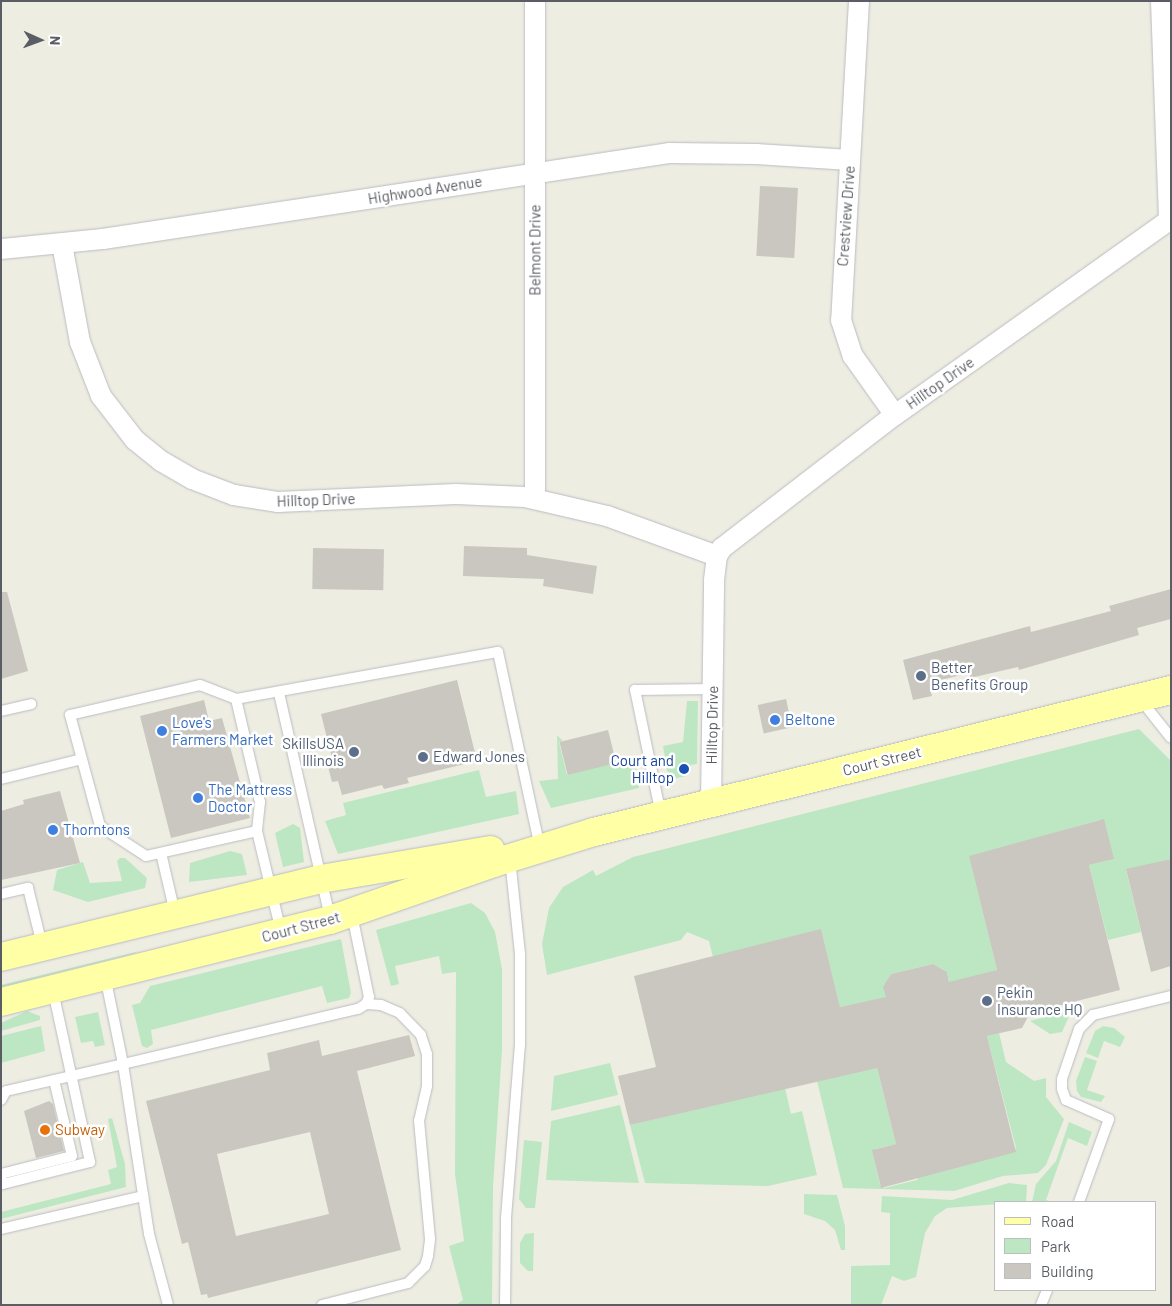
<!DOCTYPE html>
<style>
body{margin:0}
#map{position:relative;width:1172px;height:1306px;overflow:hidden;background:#eeede2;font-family:Barlow,sans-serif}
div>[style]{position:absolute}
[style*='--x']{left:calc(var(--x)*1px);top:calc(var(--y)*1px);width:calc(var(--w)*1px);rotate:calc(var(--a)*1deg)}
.green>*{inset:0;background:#bde7c3}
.building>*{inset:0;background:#c9c7bf;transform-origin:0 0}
.roads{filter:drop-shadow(0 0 1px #babbc1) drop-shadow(0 0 1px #babbc1)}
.lane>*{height:10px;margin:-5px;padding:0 5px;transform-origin:5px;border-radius:5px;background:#fff}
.street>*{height:20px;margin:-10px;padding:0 10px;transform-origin:10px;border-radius:10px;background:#fff}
.primary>*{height:28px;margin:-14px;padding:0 14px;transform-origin:14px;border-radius:14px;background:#ffffa5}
.dots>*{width:14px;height:14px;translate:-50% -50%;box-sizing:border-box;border:2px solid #fff;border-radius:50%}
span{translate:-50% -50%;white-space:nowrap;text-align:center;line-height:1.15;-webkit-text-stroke:5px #fff;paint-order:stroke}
.street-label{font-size:15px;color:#5a5d63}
.service-label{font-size:15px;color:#4e5e75}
.left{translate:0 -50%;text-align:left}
.right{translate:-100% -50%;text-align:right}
.shop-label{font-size:15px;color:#366cbe}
.transit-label{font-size:15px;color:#164399}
.food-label{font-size:15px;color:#c56008}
.frame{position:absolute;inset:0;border:2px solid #5a5d63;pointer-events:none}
.legend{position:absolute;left:994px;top:1201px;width:162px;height:90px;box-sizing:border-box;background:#fff;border:1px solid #bdbec1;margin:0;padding:6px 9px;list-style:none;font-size:15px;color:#5a5d63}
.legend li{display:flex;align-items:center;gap:10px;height:25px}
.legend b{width:25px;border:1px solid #bdbec1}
.north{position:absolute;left:15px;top:15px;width:50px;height:50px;-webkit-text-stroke:4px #fff;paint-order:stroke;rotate:92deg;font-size:14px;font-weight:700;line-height:20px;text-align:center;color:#5a5d63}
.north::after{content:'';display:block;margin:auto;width:18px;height:22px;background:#5a5d63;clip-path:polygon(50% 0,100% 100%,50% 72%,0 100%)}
</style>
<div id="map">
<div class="green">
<div style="clip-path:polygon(687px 701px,698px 701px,697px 764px,691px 765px,686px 776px,669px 780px,663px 746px,683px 742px)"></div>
<div style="clip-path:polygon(1139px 729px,1171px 761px,1171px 859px,1126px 870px,1141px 932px,1108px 940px,1089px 865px,1110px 860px,1113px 856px,1100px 820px,972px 856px,970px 859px,997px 970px,950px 986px,947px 972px,933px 964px,891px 974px,889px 1007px,869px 1001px,840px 1007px,821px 930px,713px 957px,709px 941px,687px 932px,681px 940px,547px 975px,542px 944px,549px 908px,563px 887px,593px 870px,596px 876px,633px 857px)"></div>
<div style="clip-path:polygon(557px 735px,563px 741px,559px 742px,567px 775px,632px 757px,635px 760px,639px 788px,551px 808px,539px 781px,558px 779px)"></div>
<div style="clip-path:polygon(479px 770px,486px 797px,516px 791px,519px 814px,338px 854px,325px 821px,346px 815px,343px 803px)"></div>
<div style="clip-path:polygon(293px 824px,300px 828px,304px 862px,283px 867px,275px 833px)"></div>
<div style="clip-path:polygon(230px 851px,242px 854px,247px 875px,189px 882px,190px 863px)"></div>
<div style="clip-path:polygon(120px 858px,125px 858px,147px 878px,145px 888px,88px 902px,53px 890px,57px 870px,83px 862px,90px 883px,122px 881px,117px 861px)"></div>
<div style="clip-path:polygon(471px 903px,485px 913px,495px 932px,502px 969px,502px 1050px,493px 1187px,492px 1305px,456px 1305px,463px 1300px,449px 1246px,464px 1241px,455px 1174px,456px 972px,442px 974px,439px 956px,395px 966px,399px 984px,391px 986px,376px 930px)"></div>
<div style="clip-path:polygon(341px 939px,351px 993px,349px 998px,327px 1003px,322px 986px,151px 1030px,153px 1044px,147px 1048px,142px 1046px,132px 1005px,140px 1003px,150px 986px)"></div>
<div style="clip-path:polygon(136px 952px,136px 953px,1px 987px,1px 985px)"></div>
<div style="clip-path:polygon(1072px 1010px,1062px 1032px,1050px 1034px,1030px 1021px)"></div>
<div style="clip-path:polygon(27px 1011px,40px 1016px,40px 1020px,1px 1031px,1px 1023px)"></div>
<div style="clip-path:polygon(98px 1012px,105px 1045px,95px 1047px,93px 1041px,81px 1043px,75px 1017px)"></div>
<div style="clip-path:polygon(41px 1026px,45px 1051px,1px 1063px,1px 1036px)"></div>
<div style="clip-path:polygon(1103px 1026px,1114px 1028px,1125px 1037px,1120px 1047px,1104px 1041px,1098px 1058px,1086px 1053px,1095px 1031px)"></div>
<div style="clip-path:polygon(999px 1033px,1006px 1062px,1034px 1081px,1046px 1078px,1046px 1097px,1064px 1119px,1046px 1165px,1038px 1173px,1003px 1176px,954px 1191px,843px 1188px,817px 1081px,871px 1045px,896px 1144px,875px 1149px,873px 1153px,880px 1185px,884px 1188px,917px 1180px,920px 1176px,1013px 1152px,1016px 1148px,987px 1036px)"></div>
<div style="clip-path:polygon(1085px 1057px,1097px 1061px,1087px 1090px,1105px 1096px,1101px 1102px,1081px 1097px,1077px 1091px,1076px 1081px)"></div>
<div style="clip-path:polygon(610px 1063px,618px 1095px,551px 1111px,554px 1076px)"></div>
<div style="clip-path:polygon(785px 1088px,791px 1114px,802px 1111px,817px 1175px,768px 1186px,645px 1183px,630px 1125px)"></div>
<div style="clip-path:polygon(620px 1105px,639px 1183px,546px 1180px,551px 1121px)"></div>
<div style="clip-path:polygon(112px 1118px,125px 1164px,126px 1187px,1px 1219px,1px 1212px,111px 1184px,108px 1170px,117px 1167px,108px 1119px)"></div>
<div style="clip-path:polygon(1069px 1122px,1092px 1132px,1087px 1146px,1068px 1138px,1046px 1200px,1053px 1202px,1032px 1202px,1036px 1184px,1056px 1161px)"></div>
<div style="clip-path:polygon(524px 1140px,542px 1142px,535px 1208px,526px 1208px,519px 1199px)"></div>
<div style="clip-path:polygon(1009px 1183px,1027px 1185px,1026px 1202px,947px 1208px,935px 1216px,925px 1233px,916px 1277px,904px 1281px,892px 1276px,881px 1305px,851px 1305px,851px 1266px,890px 1265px,890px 1213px,881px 1212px,882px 1196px,952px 1200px)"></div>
<div style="clip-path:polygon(804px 1194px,837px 1195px,845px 1226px,845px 1250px,841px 1250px,835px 1230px,825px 1221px,804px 1214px)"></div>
<div style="clip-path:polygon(534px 1233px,533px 1271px,528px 1271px,520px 1263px,520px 1243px,525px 1234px)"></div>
</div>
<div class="building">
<div style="left:760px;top:186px;width:38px;height:70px;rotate:3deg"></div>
<div style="clip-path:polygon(464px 546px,527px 548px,527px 555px,597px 566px,593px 594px,543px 586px,544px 579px,463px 576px)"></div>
<div style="left:313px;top:548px;width:71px;height:41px;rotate:1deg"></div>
<div style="clip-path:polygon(1171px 589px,1171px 619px,1137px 628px,1139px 635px,1019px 670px,1018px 667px,970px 678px,969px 673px,937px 681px,938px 687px,930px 689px,932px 696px,913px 700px,903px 660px,1030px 626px,1031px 632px,1111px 611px,1109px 606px)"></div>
<div style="clip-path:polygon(1px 592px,7px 592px,28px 671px,1px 679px)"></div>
<div style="clip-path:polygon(457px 680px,477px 761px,407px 778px,409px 783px,384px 789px,382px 785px,342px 795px,338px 781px,332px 782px,326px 759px,332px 758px,321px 714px)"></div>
<div style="left:786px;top:699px;width:29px;height:29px;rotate:78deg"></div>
<div style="clip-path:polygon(204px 700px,209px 721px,222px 718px,250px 818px,171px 838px,140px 716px)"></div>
<div style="left:608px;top:730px;width:34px;height:50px;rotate:76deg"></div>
<div style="clip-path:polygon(60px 791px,80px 863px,1px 880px,1px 811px,24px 804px,23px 800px)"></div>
<div style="clip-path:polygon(1104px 819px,1114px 859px,1089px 865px,1120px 990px,1030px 1013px,1022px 1028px,987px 1036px,1016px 1152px,881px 1188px,872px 1150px,896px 1144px,877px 1068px,630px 1125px,618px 1076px,656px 1067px,634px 976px,821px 929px,840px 1007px,886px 997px,883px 987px,891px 974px,933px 964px,947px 972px,949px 982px,997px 970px,969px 856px)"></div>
<div style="clip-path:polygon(1171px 859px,1171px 966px,1151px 972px,1126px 869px)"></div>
<div style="clip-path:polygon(evenodd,409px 1035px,415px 1056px,357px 1071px,401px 1250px,208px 1298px,207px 1294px,201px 1295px,188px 1242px,182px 1244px,146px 1101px,270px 1070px,267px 1053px,319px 1040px,322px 1056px,409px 1035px,310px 1132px,329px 1214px,236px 1236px,217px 1154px,310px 1132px)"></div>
<div style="clip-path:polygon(49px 1101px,53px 1104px,64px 1151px,36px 1158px,24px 1111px)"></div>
</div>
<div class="roads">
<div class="lane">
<div style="--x:279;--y:693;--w:231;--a:77.2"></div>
<div style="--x:236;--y:699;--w:266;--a:-10.2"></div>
<div style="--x:498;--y:652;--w:200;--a:77.9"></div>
<div style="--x:1141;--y:700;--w:48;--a:51.7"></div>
<div style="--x:1;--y:711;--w:31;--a:-13"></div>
<div style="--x:1;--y:779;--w:83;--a:-13.9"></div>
<div style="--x:661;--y:815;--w:128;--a:-101.7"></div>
<div style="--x:635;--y:690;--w:78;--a:-0.7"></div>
<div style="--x:257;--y:831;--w:114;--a:167.3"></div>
<div style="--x:146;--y:856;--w:55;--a:-146.9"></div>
<div style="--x:100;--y:826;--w:115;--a:-105.1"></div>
<div style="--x:70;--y:715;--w:133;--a:-13"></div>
<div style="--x:200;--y:685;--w:39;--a:21"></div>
<div style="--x:236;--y:699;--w:106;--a:76.9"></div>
<div style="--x:260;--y:802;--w:29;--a:96"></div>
<div style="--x:257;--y:831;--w:104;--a:76.6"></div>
<div style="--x:161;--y:853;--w:62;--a:76.9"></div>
<div style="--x:1;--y:894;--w:28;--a:-13"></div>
<div style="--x:28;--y:888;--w:59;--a:76.2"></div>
<div style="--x:105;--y:976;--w:90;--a:78.4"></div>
<div style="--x:123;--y:1064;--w:241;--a:-13.2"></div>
<div style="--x:358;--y:1009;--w:9;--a:-32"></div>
<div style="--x:366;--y:1004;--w:8;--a:-67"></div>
<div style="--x:369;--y:997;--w:84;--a:-101.7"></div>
<div style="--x:1;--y:1100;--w:10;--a:-61"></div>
<div style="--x:6;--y:1091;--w:120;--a:-13"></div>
<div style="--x:123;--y:1064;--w:172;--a:81.3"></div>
<div style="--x:149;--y:1234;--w:73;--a:75"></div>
<div style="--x:1;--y:1174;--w:73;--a:-14.2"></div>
<div style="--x:72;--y:1156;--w:78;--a:-103.3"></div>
<div style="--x:1;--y:1178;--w:6;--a:72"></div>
<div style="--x:3;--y:1184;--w:90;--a:-14.2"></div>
<div style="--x:90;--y:1162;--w:175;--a:-102.2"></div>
<div style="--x:1079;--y:1202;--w:88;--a:-70.1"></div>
<div style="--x:1109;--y:1119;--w:47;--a:-156.2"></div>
<div style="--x:1066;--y:1100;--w:12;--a:-110"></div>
<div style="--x:1062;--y:1089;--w:10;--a:-90"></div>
<div style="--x:1062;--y:1079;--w:53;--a:-71.2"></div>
<div style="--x:1079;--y:1029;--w:20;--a:-45"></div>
<div style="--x:1093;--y:1015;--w:80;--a:-13.7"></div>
<div style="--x:1;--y:1229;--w:146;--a:-13.1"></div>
<div style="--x:322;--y:1305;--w:89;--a:-14.3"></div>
<div style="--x:408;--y:1283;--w:24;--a:-45"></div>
<div style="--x:425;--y:1266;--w:10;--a:-73"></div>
<div style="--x:428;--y:1256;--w:17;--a:-83"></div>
<div style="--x:430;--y:1239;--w:119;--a:-95.3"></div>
<div style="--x:419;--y:1121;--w:36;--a:-77"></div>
<div style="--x:427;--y:1086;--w:32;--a:-90"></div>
<div style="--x:427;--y:1054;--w:20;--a:-108"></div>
<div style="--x:421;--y:1035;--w:30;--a:-134"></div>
<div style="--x:400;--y:1013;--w:21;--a:-157"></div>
<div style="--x:381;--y:1005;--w:15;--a:-176"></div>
<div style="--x:505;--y:1305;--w:87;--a:-89.3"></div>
<div style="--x:506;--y:1218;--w:174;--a:-85.4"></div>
<div style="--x:520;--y:1045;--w:91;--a:-90"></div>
<div style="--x:520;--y:954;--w:96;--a:-96"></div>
<div style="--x:1041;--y:1305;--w:16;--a:-68"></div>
</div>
<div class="street">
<div style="--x:859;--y:1;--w:320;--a:93.2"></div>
<div style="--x:841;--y:320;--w:38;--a:72"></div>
<div style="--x:853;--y:356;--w:72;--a:54.6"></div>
<div style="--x:1161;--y:1;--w:219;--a:87.9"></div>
<div style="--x:62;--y:244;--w:100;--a:79.6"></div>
<div style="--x:80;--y:342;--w:58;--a:68.7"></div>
<div style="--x:101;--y:396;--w:56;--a:52.3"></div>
<div style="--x:135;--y:440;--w:33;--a:39"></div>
<div style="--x:161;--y:461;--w:36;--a:30"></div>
<div style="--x:192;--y:479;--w:45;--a:20.9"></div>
<div style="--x:234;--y:495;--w:45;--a:9"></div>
<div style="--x:278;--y:502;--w:178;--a:-2.6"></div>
<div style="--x:456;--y:494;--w:69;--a:2.5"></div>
<div style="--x:525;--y:497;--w:84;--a:13"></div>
<div style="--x:607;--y:516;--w:117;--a:20"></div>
<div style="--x:1;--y:249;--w:102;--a:-5.6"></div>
<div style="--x:103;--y:239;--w:572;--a:-8.64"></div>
<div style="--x:669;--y:153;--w:87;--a:0.7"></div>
<div style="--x:756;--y:154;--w:94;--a:3.7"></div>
<div style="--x:535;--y:498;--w:497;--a:-90"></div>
<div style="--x:711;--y:803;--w:223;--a:-89.2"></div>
<div style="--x:714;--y:580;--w:24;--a:-83"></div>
<div style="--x:717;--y:556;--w:9;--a:-58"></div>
<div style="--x:722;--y:548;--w:218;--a:-37.6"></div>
<div style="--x:895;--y:415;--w:339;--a:-35.4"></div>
</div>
<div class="primary">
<div style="--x:1;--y:957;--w:329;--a:-13.7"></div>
<div style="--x:321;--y:879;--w:172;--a:-9.7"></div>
<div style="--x:1;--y:1002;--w:339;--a:-14"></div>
<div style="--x:330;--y:920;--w:174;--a:-19.2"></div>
<div style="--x:494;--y:863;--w:105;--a:-17.2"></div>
<div style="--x:594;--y:832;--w:594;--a:-13.83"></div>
</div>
</div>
<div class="dots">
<div style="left:921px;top:676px;background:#5c6f8a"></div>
<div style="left:775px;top:720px;background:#3f7fe0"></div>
<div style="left:162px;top:731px;background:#3f7fe0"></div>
<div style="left:354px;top:752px;background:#5c6f8a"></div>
<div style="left:423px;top:757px;background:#5c6f8a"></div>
<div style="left:684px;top:769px;background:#1a4fb4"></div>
<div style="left:198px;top:798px;background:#3f7fe0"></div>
<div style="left:53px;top:830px;background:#3f7fe0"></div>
<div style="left:987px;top:1001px;background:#5c6f8a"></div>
<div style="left:45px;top:1130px;background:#e8710a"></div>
</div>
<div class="street-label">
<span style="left:425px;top:190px;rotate:-9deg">Highwood Avenue</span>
<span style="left:846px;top:216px;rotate:-86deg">Crestview Drive</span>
<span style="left:535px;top:250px;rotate:-90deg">Belmont Drive</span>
<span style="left:940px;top:383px;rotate:-35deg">Hilltop Drive</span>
<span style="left:316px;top:500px;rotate:-2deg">Hilltop Drive</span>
<span style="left:712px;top:725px;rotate:-89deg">Hilltop Drive</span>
<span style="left:882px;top:761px;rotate:-14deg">Court Street</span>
<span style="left:301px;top:927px;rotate:-15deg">Court Street</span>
</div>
<div class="service-label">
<span class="left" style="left:931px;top:676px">Better<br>Benefits Group</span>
<span class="right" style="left:344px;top:752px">SkillsUSA<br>Illinois</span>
<span class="left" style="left:433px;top:757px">Edward Jones</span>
<span class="left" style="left:997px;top:1001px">Pekin<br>Insurance HQ</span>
</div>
<div class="shop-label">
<span class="left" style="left:785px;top:720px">Beltone</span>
<span class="left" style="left:172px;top:731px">Love's<br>Farmers Market</span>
<span class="left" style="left:208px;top:798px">The Mattress<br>Doctor</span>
<span class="left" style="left:63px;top:830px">Thorntons</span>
</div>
<div class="transit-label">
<span class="right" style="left:674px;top:769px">Court and<br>Hilltop</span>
</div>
<div class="food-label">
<span class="left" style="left:55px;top:1130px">Subway</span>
</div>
<div class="frame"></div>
<ul class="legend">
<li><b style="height:6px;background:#ffffa5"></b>Road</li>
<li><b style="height:14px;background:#bde7c3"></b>Park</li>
<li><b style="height:14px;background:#c9c7bf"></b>Building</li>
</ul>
<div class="north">N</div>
</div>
